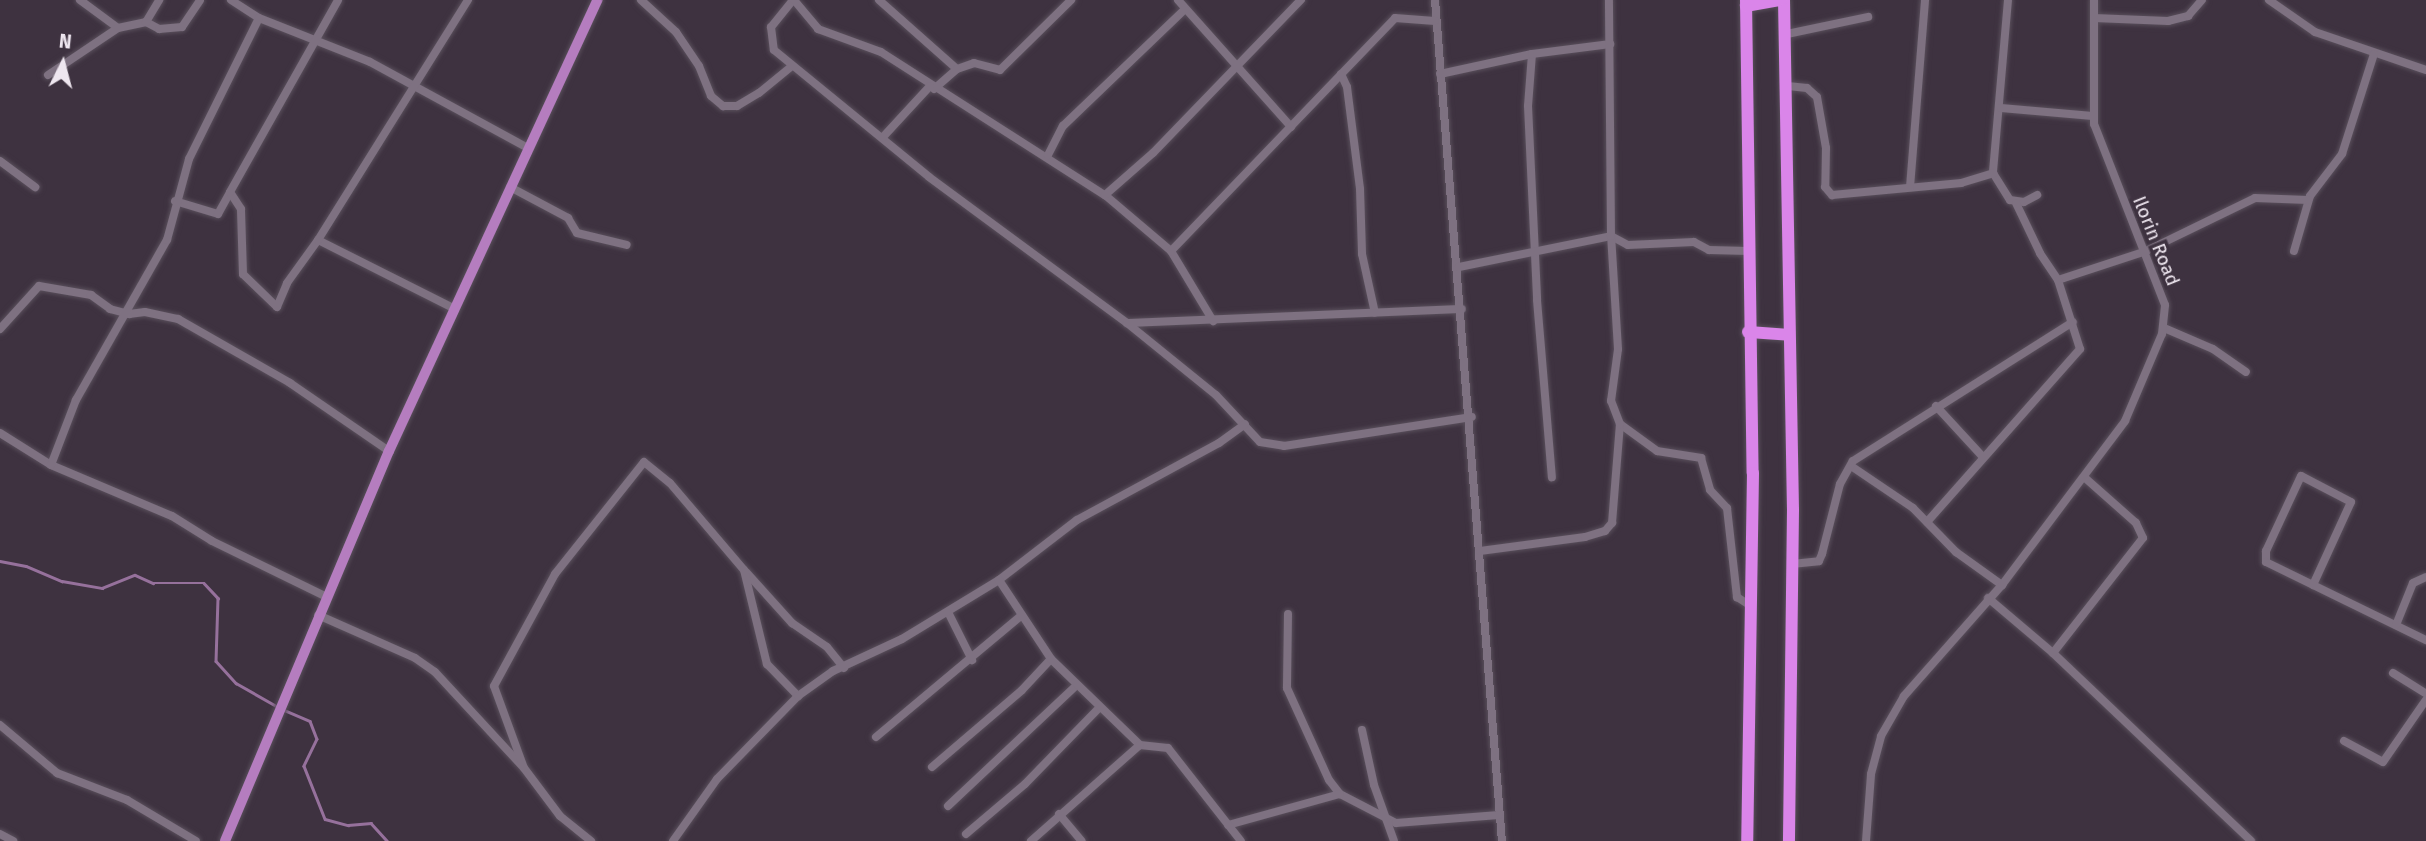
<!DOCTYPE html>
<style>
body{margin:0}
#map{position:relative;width:2426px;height:841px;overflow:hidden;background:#3e3240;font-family:"Fira Sans",sans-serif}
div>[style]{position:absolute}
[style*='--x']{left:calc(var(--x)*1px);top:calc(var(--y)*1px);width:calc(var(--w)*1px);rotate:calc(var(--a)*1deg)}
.stream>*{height:2.5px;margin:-1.25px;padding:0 1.25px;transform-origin:1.25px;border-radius:1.25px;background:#96719c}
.roads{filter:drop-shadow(0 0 2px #594f5b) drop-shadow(0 0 2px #594f5b)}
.minor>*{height:8px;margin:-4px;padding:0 4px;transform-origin:4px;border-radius:4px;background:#7e7181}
.major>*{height:10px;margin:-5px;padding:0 5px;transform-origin:5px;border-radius:5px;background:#b57dbf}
.highway>*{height:12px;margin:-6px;padding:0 6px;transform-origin:6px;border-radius:6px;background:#da85e9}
span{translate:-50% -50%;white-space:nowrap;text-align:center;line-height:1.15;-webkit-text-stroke:7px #3e3240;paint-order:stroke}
.street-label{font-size:19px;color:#eee6ef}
.north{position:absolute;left:28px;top:28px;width:70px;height:70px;-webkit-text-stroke:5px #3e3240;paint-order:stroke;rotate:6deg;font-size:19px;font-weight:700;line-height:28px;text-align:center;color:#eee6ef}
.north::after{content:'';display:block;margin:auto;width:24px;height:32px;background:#eee6ef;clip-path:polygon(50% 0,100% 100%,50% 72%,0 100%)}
</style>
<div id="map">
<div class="stream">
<div style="--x:0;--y:561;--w:26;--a:11"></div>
<div style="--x:26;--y:566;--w:39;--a:23"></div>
<div style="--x:62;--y:581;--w:41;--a:9.9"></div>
<div style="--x:102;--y:588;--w:35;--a:-22"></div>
<div style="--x:135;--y:575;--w:20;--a:24"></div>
<div style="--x:153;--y:583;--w:51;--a:0"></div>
<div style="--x:204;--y:583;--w:21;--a:47"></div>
<div style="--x:218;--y:598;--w:63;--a:91.8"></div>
<div style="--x:216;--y:661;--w:30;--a:48"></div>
<div style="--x:236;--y:683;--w:48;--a:29.7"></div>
<div style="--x:284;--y:710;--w:28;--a:23"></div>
<div style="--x:310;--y:721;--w:19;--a:69"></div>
<div style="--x:317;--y:739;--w:30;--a:116"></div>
<div style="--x:304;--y:766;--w:57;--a:68.4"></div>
<div style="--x:325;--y:819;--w:24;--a:15"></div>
<div style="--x:348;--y:825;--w:23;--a:-5"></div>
<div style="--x:371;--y:823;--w:24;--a:48"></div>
</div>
<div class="roads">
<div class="minor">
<div style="--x:80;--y:0;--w:47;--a:36.4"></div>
<div style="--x:231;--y:0;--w:33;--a:33"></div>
<div style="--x:259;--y:18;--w:119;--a:21.6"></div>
<div style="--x:370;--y:62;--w:180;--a:28.6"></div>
<div style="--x:641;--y:0;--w:47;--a:42.4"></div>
<div style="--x:676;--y:32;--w:41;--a:55.9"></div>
<div style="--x:699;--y:66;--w:32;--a:68"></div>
<div style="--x:711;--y:96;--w:16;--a:40"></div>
<div style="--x:723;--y:106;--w:14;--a:0"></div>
<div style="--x:737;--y:106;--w:26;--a:-31"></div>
<div style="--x:759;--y:93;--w:43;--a:-39.3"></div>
<div style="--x:793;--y:0;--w:35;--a:129"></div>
<div style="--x:771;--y:27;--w:23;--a:83"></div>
<div style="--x:774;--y:50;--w:200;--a:39.3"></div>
<div style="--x:929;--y:177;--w:246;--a:36.4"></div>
<div style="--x:1127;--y:323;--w:114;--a:39"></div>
<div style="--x:1216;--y:395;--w:64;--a:46.9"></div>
<div style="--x:1260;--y:442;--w:24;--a:9"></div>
<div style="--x:1284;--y:446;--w:190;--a:-8.8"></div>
<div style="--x:794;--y:0;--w:38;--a:50"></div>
<div style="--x:818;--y:29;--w:67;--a:20.1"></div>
<div style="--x:881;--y:52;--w:266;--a:32.6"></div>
<div style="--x:1105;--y:195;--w:87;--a:40.3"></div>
<div style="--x:1171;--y:251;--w:82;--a:59"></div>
<div style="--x:879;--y:0;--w:104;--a:41.5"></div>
<div style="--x:957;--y:69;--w:18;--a:-19"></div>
<div style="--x:974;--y:63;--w:27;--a:15"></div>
<div style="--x:1000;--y:70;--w:100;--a:-44.6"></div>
<div style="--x:1178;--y:0;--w:170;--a:48.3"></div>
<div style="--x:1435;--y:0;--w:844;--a:85.45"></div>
<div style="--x:2008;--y:0;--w:174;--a:95"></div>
<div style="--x:1993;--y:173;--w:32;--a:58"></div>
<div style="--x:2010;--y:200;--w:14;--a:8"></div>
<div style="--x:2024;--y:202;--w:15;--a:-28"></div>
<div style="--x:2269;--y:0;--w:56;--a:34.8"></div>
<div style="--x:2315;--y:32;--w:117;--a:18.9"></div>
<div style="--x:2094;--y:18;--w:74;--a:2.3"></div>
<div style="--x:2168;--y:21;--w:21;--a:-14"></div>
<div style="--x:2188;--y:16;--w:21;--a:-49"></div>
<div style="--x:146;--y:22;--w:15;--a:28"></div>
<div style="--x:159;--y:29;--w:23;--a:-5"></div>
<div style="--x:182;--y:27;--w:32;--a:-56"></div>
<div style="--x:1787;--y:34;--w:83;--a:-11.9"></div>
<div style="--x:1532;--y:54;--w:52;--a:94.4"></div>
<div style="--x:1528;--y:106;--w:194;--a:87.3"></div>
<div style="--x:1537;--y:300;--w:178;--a:85.2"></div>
<div style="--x:1341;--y:74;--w:14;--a:65"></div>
<div style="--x:1347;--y:87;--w:103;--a:82.7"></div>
<div style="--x:1360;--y:189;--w:65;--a:88.2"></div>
<div style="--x:1362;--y:254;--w:60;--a:77.6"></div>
<div style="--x:1440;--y:74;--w:94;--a:-12.3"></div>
<div style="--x:1532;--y:54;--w:79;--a:-7.3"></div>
<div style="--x:48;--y:75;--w:84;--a:-33.9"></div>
<div style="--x:118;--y:28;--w:29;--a:-12"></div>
<div style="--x:146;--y:22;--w:26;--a:-59"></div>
<div style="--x:1788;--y:86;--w:19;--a:6"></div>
<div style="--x:1807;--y:88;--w:13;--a:42"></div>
<div style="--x:1817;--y:97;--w:52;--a:80"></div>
<div style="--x:1826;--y:148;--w:39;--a:91"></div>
<div style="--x:1825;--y:187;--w:11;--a:49"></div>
<div style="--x:1832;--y:195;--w:130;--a:-5.3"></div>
<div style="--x:1961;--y:183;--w:34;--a:-17"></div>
<div style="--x:934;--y:89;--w:30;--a:-41"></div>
<div style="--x:2001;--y:108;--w:92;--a:5"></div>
<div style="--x:883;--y:137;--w:69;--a:-47.3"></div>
<div style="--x:1048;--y:155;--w:33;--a:-63"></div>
<div style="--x:1063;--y:126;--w:169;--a:-43.8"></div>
<div style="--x:0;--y:161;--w:44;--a:36.6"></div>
<div style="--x:510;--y:187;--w:66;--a:28.1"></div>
<div style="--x:568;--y:218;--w:17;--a:59"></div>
<div style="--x:577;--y:233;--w:51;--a:13.5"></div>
<div style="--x:1910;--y:187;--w:188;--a:-85.4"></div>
<div style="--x:1105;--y:195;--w:64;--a:-41.2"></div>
<div style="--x:1153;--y:153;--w:213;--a:-46"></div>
<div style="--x:175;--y:201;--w:45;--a:16.8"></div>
<div style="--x:218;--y:214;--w:25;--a:-61"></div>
<div style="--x:318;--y:240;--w:151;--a:26.7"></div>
<div style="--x:1171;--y:251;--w:323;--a:-46.1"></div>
<div style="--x:1395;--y:18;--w:40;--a:4.3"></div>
<div style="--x:2294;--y:251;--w:57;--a:-73.8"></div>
<div style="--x:2310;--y:196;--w:53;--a:-52.7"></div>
<div style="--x:2342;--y:154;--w:105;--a:-72.3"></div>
<div style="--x:1459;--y:267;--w:155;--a:-11.5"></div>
<div style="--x:1611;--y:236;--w:19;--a:28"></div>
<div style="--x:1628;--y:245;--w:66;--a:-2.6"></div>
<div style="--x:1694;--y:242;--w:17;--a:28"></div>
<div style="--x:1709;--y:250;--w:40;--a:1.4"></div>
<div style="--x:2058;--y:280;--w:93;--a:-18.2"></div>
<div style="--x:2146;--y:251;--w:121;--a:-25.9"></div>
<div style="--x:2255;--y:198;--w:53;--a:2.2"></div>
<div style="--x:277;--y:307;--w:26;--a:-67"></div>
<div style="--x:287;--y:283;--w:53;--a:-54.2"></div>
<div style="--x:318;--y:240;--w:283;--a:-58"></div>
<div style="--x:277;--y:307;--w:47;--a:-135.9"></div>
<div style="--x:243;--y:274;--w:65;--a:-91.8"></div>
<div style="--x:241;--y:209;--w:20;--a:-123"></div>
<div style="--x:230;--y:192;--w:220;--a:-60.6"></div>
<div style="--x:1127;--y:323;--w:335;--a:-2.4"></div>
<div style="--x:2164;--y:328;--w:53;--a:23.2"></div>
<div style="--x:2213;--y:349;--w:40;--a:34.9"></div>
<div style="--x:0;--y:329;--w:58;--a:-47.8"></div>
<div style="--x:39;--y:286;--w:53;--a:9.8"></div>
<div style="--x:91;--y:295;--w:24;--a:36"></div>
<div style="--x:110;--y:309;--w:20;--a:15"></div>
<div style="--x:129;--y:314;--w:16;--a:-7"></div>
<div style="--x:145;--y:312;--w:34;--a:12"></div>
<div style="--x:178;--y:319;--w:129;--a:29.7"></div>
<div style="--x:290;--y:383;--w:120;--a:34.5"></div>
<div style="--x:1936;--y:406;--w:68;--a:47.4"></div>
<div style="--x:1620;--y:424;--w:46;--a:36.1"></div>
<div style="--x:1657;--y:451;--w:45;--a:9"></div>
<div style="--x:1701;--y:458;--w:33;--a:74"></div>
<div style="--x:1710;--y:490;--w:25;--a:47"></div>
<div style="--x:1727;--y:508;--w:90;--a:83.6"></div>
<div style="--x:1737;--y:597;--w:17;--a:33"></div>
<div style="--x:0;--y:433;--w:60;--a:32.1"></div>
<div style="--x:51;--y:465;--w:131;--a:22.9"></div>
<div style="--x:172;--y:516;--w:47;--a:32"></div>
<div style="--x:212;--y:541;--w:128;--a:26"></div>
<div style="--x:51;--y:465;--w:70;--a:-69"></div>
<div style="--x:76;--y:400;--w:184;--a:-60.4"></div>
<div style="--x:167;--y:240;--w:84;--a:-74.8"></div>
<div style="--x:189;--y:159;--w:157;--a:-63.6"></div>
<div style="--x:1851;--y:466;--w:75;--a:34.1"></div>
<div style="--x:1913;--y:508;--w:62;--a:45.7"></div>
<div style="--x:1956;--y:552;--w:57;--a:35.7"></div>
<div style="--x:1927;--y:522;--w:231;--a:-48.5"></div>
<div style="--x:2080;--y:349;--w:72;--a:-107.7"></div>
<div style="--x:2058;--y:280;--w:32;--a:-124"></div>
<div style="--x:2040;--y:253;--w:55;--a:-115.6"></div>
<div style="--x:1480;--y:551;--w:106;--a:-7.6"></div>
<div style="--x:1585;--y:537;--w:21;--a:-17"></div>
<div style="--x:1605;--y:531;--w:11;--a:-49"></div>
<div style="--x:1612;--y:523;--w:99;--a:-85.4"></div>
<div style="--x:1620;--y:424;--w:25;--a:-111"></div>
<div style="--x:1611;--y:401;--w:52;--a:-82.3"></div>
<div style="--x:1618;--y:349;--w:113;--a:-93.5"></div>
<div style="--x:1611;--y:236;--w:236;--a:-90.5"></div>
<div style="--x:1792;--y:564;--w:27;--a:-6"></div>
<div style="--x:1819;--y:561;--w:8;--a:-67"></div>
<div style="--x:1822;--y:554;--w:72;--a:-75.6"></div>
<div style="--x:1840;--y:484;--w:26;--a:-61"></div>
<div style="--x:1853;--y:461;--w:260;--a:-32.3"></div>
<div style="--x:746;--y:572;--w:69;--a:48"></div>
<div style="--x:792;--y:623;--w:42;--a:34.4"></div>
<div style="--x:827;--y:647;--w:27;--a:51"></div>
<div style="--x:999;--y:580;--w:98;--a:-37.6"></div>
<div style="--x:1077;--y:520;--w:162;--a:-28.5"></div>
<div style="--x:1219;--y:443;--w:32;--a:-36"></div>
<div style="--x:2313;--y:585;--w:91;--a:-65.4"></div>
<div style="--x:2351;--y:502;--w:56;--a:-152.5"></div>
<div style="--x:2301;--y:476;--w:83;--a:115"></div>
<div style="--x:2266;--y:551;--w:11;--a:90"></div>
<div style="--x:2266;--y:562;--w:178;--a:26"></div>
<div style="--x:1988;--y:598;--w:85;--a:40.2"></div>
<div style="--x:2053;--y:653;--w:273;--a:43.5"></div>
<div style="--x:948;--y:612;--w:54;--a:63.4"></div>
<div style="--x:1288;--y:614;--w:74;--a:90.8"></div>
<div style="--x:1287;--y:688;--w:101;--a:65.5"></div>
<div style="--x:1329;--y:780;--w:18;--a:52"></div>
<div style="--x:1340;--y:794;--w:63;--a:27.4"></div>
<div style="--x:1396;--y:823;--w:103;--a:-4.4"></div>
<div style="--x:318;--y:615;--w:106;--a:23.9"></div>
<div style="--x:415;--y:658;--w:24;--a:35"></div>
<div style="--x:435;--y:672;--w:131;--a:47.2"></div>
<div style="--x:524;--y:768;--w:60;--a:53.1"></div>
<div style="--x:560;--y:816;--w:40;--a:39"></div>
<div style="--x:2396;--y:625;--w:45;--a:-68"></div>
<div style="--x:2413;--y:583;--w:14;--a:-25"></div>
<div style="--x:2053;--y:653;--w:146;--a:-52"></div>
<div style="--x:2143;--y:538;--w:17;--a:-115"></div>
<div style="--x:2136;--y:523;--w:69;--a:-138.5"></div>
<div style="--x:2393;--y:673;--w:39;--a:32"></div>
<div style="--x:0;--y:725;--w:75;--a:40.1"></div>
<div style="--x:57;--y:773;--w:75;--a:21.1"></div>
<div style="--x:127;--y:800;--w:80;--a:30.7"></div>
<div style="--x:1362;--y:730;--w:56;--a:77.7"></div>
<div style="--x:1374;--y:785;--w:59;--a:70.3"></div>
<div style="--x:876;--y:737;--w:190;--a:-39.9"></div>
<div style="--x:2344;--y:741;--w:44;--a:28.3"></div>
<div style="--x:2383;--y:762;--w:75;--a:-55.3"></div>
<div style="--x:932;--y:767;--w:118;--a:-40.5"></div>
<div style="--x:1022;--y:690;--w:42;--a:-46.9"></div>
<div style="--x:524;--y:768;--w:87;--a:-110.1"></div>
<div style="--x:494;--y:686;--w:128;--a:-61.4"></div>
<div style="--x:555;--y:574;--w:143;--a:-51.5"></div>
<div style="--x:644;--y:462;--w:33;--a:39"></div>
<div style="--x:670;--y:483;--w:114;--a:49.6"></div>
<div style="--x:744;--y:570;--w:97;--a:76.3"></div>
<div style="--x:767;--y:664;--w:45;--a:45.9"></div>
<div style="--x:948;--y:806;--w:175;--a:-43.2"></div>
<div style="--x:1059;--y:814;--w:35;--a:50"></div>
<div style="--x:1228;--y:825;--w:116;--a:-15.5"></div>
<div style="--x:0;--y:834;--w:15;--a:28"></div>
<div style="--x:966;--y:834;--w:77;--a:-40.3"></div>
<div style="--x:1025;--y:784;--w:105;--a:-45.8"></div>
<div style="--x:673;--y:841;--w:76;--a:-54.6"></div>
<div style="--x:717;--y:779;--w:116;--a:-45.7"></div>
<div style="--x:798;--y:696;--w:43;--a:-35.5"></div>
<div style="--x:833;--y:671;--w:76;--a:-24.9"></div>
<div style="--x:902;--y:639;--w:114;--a:-31.3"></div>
<div style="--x:999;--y:580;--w:95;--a:56.6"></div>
<div style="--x:1051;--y:659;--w:124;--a:44"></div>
<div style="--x:1140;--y:745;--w:28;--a:6"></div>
<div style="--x:1168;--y:748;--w:118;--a:51.9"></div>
<div style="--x:1031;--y:841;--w:145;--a:-41.4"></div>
<div style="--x:1866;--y:841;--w:67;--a:-85.7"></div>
<div style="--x:1871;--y:774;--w:39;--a:-75"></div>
<div style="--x:1881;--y:736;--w:46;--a:-60.1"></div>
<div style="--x:1904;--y:696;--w:148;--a:-48.6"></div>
<div style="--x:2002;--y:585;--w:205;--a:-53.1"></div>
<div style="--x:2125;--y:421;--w:95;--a:-67"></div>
<div style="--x:2162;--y:334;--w:29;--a:-84"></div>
<div style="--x:2165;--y:305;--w:194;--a:-111.4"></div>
<div style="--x:2094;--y:124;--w:124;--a:-90"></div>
</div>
<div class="major">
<div style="--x:225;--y:841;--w:423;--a:-67.2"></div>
<div style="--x:389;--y:451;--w:497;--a:-65.2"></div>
</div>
<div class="highway">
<div style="--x:1746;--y:0;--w:473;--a:89.2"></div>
<div style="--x:1753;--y:473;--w:368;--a:90.9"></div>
<div style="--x:1784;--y:0;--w:510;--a:88.99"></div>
<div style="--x:1793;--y:510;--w:331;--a:90.7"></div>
<div style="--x:1746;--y:6;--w:35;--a:-10"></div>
<div style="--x:1748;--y:332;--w:39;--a:4"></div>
</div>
</div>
<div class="street-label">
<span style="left:2156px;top:241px;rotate:68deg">Ilorin Road</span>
</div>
<div class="north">N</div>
</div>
